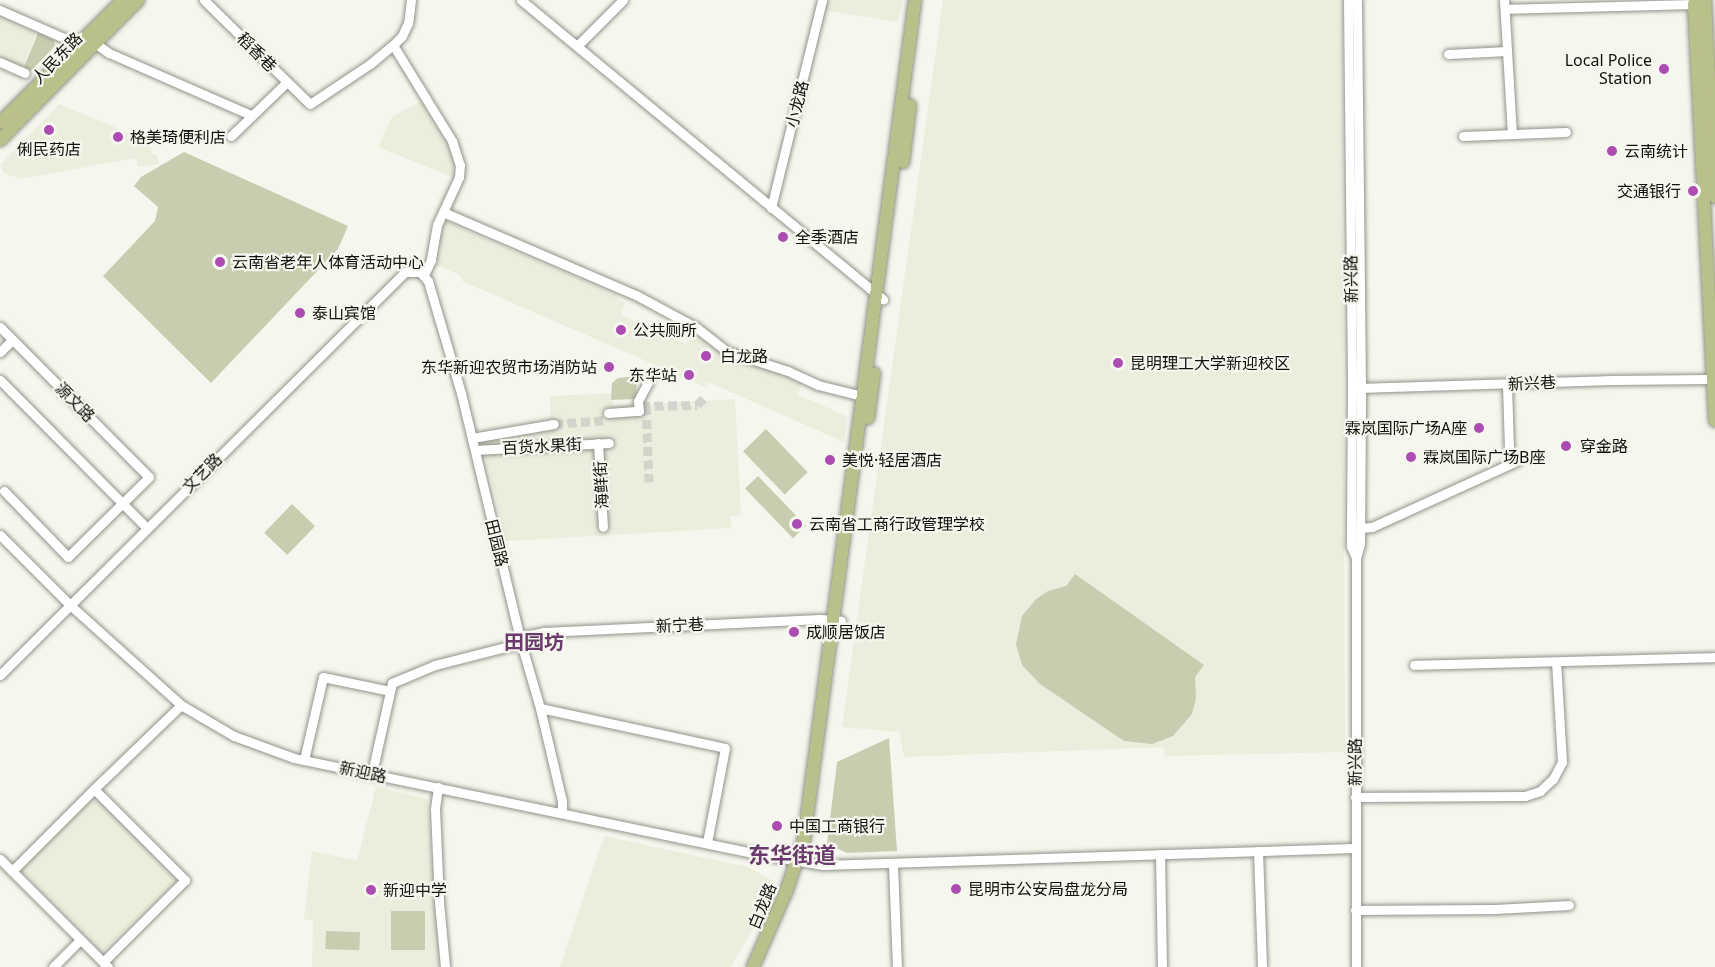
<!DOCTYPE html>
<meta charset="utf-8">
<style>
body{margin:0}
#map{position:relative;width:1715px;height:967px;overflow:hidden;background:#f5f6ed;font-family:"Noto Sans","Noto Sans SC",sans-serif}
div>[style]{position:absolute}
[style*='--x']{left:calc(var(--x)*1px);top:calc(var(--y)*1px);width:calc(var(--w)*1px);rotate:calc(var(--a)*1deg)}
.built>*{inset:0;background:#ebeedd;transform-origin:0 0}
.green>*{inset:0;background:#c8cdb0;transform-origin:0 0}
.minor-tunnel>*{height:9px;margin-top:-4.5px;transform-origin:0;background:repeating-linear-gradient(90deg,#d3d4cc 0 9px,transparent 0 13.5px)}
.roads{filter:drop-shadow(0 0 2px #92938b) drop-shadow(0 0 2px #92938b)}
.minor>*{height:9px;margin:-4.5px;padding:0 4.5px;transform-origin:4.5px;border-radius:4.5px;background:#fff}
.major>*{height:12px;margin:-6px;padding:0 6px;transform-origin:6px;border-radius:6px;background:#bac089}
.dots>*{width:16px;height:16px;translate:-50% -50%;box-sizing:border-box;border:3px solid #f5f6ed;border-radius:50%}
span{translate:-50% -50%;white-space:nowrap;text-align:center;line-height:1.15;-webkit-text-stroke:4.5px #f5f6ed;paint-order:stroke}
.street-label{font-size:16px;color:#11110e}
.poi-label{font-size:16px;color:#11110e}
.right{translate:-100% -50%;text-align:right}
.left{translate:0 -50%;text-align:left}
.quarter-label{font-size:20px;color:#6a3a6d;font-weight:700}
.district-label{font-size:22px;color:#6a3a6d;font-weight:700}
</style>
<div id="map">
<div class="built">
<div style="clip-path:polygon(824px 0,903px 0,898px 22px,822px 10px)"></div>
<div style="clip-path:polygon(943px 0,1342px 0,1345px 752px,1165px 756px,1164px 747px,904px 757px,899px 732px,842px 727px)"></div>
<div style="clip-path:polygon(0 15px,37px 31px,23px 68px,0 58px)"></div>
<div style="clip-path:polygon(421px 101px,450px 149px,454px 159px,453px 177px,378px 147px,392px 117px)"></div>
<div style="clip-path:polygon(59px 104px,150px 142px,152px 154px,157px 155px,159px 164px,138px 167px,136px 158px,20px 179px,4px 173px,0 165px)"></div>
<div style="clip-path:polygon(443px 220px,619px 296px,618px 300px,625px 303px,621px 315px,686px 344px,693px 332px,707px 343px,802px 384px,798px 395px,847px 416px,844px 442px,708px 382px,706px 387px,462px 281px,460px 275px,436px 265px,442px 246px,438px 243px)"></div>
<div style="clip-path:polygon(612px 393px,613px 406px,735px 399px,741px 515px,730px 516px,731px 528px,506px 541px,480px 433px,551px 421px,550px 396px)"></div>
<div style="clip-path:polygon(376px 787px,427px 799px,441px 967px,312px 967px,313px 920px,304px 919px,312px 851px,357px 861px)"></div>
<div style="left:96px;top:797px;width:116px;height:105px;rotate:46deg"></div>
<div style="clip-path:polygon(604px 836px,748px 867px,775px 882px,768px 902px,731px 967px,560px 967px)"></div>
</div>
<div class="green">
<div style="clip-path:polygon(38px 33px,54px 40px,55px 46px,31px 71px,24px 67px)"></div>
<div style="clip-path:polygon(184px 152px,348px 226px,338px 249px,211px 383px,103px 276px,155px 221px,158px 207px,134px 186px,141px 177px)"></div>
<div style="clip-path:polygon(630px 377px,637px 378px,636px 399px,611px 400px,612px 383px,618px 378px)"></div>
<div style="left:766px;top:429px;width:60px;height:32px;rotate:46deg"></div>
<div style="left:758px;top:476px;width:69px;height:18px;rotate:46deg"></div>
<div style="left:292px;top:504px;width:32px;height:40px;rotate:44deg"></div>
<div style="clip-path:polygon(1075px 574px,1204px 665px,1195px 677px,1196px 699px,1192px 714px,1173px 736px,1152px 744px,1124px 741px,1040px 684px,1022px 665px,1016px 644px,1022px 616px,1036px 599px,1048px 591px,1066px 586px)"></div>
<div style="clip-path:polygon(889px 738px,897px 851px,847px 853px,827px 844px,837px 762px)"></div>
<div style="left:391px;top:911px;width:34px;height:39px"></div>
<div style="left:326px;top:931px;width:34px;height:18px;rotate:2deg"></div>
</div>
<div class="minor-tunnel">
<div style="--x:641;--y:406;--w:56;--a:-1"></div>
<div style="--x:697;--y:405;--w:13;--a:-45"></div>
<div style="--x:646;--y:406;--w:76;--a:87.7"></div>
<div style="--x:554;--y:424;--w:54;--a:-4.2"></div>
</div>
<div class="roads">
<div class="minor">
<div style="--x:204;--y:0;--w:148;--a:44.5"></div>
<div style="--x:310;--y:104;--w:72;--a:-33.7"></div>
<div style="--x:370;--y:64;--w:30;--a:-40"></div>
<div style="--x:411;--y:0;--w:23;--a:97"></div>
<div style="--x:408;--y:23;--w:14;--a:115"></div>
<div style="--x:402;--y:36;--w:13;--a:135"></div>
<div style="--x:393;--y:45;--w:113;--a:58.4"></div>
<div style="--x:452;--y:141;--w:25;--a:72"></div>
<div style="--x:460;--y:165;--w:12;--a:95"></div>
<div style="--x:459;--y:177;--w:53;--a:114.6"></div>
<div style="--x:437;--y:225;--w:36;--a:100"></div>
<div style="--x:431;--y:260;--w:17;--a:115"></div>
<div style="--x:521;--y:0;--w:470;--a:39.6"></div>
<div style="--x:1348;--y:0;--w:388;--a:89.4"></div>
<div style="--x:1352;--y:388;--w:158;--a:90.4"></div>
<div style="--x:1351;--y:546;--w:13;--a:67"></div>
<div style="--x:1504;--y:0;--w:134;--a:86.6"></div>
<div style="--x:1505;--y:9;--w:195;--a:-1.5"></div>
<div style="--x:0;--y:10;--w:85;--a:23.6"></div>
<div style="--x:95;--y:43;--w:17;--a:36"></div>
<div style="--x:109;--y:53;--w:155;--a:23.6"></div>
<div style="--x:577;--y:46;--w:65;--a:-45"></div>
<div style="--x:1448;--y:54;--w:59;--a:-2.9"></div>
<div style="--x:0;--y:62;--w:27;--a:24"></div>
<div style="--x:231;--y:136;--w:78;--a:-44"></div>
<div style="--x:1463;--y:136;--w:103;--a:-2.2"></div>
<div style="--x:771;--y:208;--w:214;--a:-76.2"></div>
<div style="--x:443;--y:212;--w:210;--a:23.3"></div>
<div style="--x:636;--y:295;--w:69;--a:28.4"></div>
<div style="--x:697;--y:328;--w:37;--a:38"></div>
<div style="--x:726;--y:351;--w:65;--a:17.9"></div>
<div style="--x:788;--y:371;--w:33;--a:25"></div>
<div style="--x:818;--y:385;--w:45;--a:14"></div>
<div style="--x:0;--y:327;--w:211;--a:45.2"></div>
<div style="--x:149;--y:477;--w:114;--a:135.4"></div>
<div style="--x:68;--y:557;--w:92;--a:-134.1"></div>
<div style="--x:0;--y:352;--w:17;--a:-45"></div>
<div style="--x:0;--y:380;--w:209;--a:45.2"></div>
<div style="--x:1507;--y:385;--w:65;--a:88.2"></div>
<div style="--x:1358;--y:388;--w:255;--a:-1.8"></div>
<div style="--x:1613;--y:380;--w:98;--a:-0.6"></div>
<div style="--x:608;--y:413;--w:31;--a:-4"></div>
<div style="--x:639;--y:411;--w:10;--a:-96"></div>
<div style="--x:638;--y:401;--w:24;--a:-62"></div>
<div style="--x:472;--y:438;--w:83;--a:-9.7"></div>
<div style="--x:598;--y:443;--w:84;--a:86.6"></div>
<div style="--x:475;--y:450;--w:134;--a:-3"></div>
<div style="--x:1360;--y:528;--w:12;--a:-5"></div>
<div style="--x:1372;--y:527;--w:159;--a:-24.5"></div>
<div style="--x:0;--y:535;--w:99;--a:45"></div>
<div style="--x:70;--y:605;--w:149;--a:42"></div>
<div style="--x:181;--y:705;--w:61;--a:30.3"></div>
<div style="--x:234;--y:736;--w:64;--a:20.1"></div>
<div style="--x:294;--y:758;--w:480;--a:11.7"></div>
<div style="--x:764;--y:855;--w:60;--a:9.6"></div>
<div style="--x:823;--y:865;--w:532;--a:-1.83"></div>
<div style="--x:520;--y:637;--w:25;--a:-12"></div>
<div style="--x:544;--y:632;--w:276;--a:-2.7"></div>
<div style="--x:820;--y:619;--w:21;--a:5"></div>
<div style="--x:1414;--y:665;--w:301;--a:-1.5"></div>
<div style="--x:0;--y:675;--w:571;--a:-44.86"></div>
<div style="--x:405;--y:272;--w:15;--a:0"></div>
<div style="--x:420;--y:272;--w:12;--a:48"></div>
<div style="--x:428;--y:281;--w:117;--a:73.6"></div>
<div style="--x:461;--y:393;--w:257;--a:76.5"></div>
<div style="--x:521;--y:643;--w:68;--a:73.7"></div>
<div style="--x:540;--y:708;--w:96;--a:76.7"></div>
<div style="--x:562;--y:801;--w:12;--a:90"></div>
<div style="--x:540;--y:708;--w:189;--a:12.2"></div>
<div style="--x:725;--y:748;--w:96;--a:100.8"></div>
<div style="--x:304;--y:760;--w:85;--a:-77.1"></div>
<div style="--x:323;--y:677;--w:68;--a:11.8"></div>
<div style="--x:372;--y:773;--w:92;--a:-77.5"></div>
<div style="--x:392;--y:683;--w:47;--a:-22.7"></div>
<div style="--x:435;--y:665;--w:89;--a:-14.3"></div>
<div style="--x:438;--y:787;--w:22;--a:98"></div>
<div style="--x:435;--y:809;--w:93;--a:87.5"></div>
<div style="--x:439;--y:902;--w:65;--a:84.7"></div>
<div style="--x:94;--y:789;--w:121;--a:-44"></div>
<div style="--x:1355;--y:797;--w:170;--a:-0.3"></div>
<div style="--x:1525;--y:796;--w:16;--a:-18"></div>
<div style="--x:1540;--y:791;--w:18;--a:-43"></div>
<div style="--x:1553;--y:779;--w:19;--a:-62"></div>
<div style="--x:1562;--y:762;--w:100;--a:-93.4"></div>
<div style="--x:1258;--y:851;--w:116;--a:88"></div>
<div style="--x:1160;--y:854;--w:113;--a:89"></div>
<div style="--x:0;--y:859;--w:153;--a:45"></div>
<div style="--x:893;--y:864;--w:103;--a:87.8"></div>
<div style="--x:12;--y:871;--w:116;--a:-45"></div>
<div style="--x:94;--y:789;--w:129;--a:45"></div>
<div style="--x:185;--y:880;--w:116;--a:135"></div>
<div style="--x:1355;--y:910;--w:140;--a:-0.4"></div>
<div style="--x:1495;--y:909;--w:74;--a:-3.1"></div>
<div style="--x:53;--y:967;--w:38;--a:-45"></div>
<div style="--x:1356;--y:967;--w:409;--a:-90"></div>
<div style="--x:1356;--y:558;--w:15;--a:-74"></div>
<div style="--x:1360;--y:544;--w:156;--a:-89.6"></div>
<div style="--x:1361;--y:388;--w:388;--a:-90.6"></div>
</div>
<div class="major">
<div style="--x:1705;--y:0;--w:197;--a:87.1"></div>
<div style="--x:1694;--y:4;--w:417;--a:87.1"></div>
<div style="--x:0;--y:123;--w:174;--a:-45"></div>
<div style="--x:0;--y:140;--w:197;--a:-45.4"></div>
<div style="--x:903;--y:162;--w:57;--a:-83"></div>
<div style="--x:868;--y:418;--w:45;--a:-82.4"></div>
<div style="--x:753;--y:967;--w:82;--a:-66.3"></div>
<div style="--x:786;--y:892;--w:56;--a:-71.2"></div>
<div style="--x:804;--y:839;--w:846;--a:-82.46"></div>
</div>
</div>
<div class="dots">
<div style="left:1664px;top:69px;background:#ac4cb3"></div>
<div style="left:49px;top:130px;background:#ac4cb3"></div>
<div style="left:118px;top:137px;background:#ac4cb3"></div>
<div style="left:1612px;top:151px;background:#ac4cb3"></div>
<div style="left:1693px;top:191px;background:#ac4cb3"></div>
<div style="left:783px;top:237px;background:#ac4cb3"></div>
<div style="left:220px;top:262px;background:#ac4cb3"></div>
<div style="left:300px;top:313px;background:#ac4cb3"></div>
<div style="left:621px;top:330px;background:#ac4cb3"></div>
<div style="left:706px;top:356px;background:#ac4cb3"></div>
<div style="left:1118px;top:363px;background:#ac4cb3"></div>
<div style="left:609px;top:367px;background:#ac4cb3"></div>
<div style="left:689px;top:375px;background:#ac4cb3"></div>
<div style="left:1479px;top:428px;background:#ac4cb3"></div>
<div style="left:1566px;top:446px;background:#ac4cb3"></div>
<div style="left:1411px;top:457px;background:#ac4cb3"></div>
<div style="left:830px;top:460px;background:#ac4cb3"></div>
<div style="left:797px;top:524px;background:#ac4cb3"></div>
<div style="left:794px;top:632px;background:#ac4cb3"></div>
<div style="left:777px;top:826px;background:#ac4cb3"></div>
<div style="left:956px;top:889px;background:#ac4cb3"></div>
<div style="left:371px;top:890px;background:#ac4cb3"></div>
</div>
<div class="street-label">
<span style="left:257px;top:52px;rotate:45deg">稻香巷</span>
<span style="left:57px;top:58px;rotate:-46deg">人民东路</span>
<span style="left:797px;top:104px;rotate:-76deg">小龙路</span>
<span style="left:1351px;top:279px;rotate:-91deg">新兴路</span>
<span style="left:1532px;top:383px;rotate:-3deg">新兴巷</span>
<span style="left:75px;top:402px;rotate:45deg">源文路</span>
<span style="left:542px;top:446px;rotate:-3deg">百货水果街</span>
<span style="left:202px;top:473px;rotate:-45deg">文艺路</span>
<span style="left:601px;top:485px;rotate:-93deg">海鲜街</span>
<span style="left:497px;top:543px;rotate:76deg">田园路</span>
<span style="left:680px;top:625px;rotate:-3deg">新宁巷</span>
<span style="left:1355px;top:762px;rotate:-90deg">新兴路</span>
<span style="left:363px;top:772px;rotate:12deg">新迎路</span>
<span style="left:762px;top:906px;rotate:-68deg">白龙路</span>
</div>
<div class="poi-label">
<span class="right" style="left:1652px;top:69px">Local Police<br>Station</span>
<span class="left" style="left:130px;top:137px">格美琦便利店</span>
<span style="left:49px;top:149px">俐民药店</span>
<span class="left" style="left:1624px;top:151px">云南统计</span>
<span class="right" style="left:1681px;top:191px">交通银行</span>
<span class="left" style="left:795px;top:237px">全季酒店</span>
<span class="left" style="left:232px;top:262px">云南省老年人体育活动中心</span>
<span class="left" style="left:312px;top:313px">泰山宾馆</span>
<span class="left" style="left:633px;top:330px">公共厕所</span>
<span class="left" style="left:720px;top:356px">白龙路</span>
<span class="left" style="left:1130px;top:363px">昆明理工大学新迎校区</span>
<span class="right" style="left:597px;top:367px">东华新迎农贸市场消防站</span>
<span class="right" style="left:677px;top:375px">东华站</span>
<span class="right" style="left:1467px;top:428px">霖岚国际广场A座</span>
<span class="left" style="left:1580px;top:446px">穿金路</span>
<span class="left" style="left:1423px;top:457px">霖岚国际广场B座</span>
<span class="left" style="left:842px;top:460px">美悦·轻居酒店</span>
<span class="left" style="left:809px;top:524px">云南省工商行政管理学校</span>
<span class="left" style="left:806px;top:632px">成顺居饭店</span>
<span class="left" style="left:789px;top:826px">中国工商银行</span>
<span class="left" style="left:968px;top:889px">昆明市公安局盘龙分局</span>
<span class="left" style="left:383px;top:890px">新迎中学</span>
</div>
<div class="quarter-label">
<span style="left:534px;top:641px">田园坊</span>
</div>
<div class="district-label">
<span style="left:792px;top:855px">东华街道</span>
</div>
</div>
